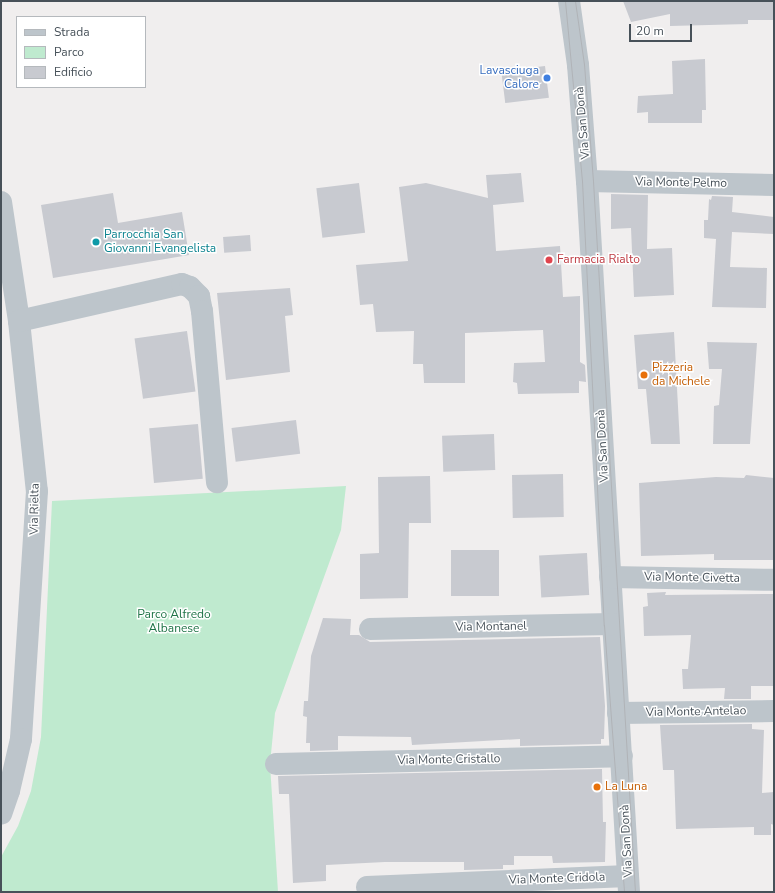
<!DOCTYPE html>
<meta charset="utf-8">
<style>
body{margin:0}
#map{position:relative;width:775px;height:893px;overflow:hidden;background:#f0eeee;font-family:"Nunito Sans",sans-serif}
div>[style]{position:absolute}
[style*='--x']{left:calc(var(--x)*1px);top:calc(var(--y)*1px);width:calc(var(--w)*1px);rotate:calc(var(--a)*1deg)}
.green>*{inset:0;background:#bfeacf}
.building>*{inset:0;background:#c8cad0;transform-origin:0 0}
.minor>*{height:22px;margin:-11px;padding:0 11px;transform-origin:11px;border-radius:11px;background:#bdc5cb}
.tram>*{height:1px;margin:-0.5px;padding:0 0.5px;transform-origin:0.5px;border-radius:0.5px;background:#b0b3b7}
.dots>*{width:11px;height:11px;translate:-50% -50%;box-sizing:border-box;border:2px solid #fff;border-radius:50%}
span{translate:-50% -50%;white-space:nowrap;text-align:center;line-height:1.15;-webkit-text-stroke:3px #fff;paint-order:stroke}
.shop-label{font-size:12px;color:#366cbe}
.right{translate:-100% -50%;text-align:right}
.street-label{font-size:12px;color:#475159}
.culture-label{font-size:12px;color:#0d838f}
.left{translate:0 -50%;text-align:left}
.health-label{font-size:12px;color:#be3a42}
.food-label{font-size:12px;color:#c56008}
.park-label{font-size:12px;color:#1f7447}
.frame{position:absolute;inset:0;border:2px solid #475159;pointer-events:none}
.legend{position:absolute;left:16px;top:16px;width:130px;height:72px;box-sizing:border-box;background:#fff;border:1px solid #b5b9bd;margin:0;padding:5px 7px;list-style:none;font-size:12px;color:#475159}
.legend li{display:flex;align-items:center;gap:8px;height:20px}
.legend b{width:20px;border:1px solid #b5b9bd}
.scale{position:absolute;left:629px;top:24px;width:63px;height:18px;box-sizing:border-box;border:2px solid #475159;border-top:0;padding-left:5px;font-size:12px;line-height:14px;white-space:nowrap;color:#475159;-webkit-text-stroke:3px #fff;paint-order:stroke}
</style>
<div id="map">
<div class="green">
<div style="clip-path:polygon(346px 486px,341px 530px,275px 713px,270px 764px,278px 892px,1px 892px,1px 857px,18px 826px,31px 791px,41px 737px,52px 501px)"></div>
</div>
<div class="building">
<div style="clip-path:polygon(623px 1px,774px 1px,774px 20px,748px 20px,748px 24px,670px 26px,670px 14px,631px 22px)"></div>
<div style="clip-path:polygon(705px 59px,706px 110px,702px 110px,702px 123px,648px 123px,648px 112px,637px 113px,638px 96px,673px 94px,672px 61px)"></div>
<div style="left:545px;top:66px;width:32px;height:44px;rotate:83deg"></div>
<div style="clip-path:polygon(521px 173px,524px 202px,493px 205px,496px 251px,560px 246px,563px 297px,580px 296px,580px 362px,585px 365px,586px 382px,579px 381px,579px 393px,518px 394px,517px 383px,513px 382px,514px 363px,545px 362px,543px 330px,465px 333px,465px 383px,424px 383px,423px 364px,413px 364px,414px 331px,376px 332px,373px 304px,360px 305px,356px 265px,408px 261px,399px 187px,426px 183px,488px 198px,486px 175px)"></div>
<div style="left:359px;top:183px;width:50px;height:43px;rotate:83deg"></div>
<div style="clip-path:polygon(113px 193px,118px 223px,182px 212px,189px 255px,53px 278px,41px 205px)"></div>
<div style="clip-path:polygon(611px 194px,648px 195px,647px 249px,672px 248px,674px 295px,634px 297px,631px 228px,611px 229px)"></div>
<div style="clip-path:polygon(712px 196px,733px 197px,732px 212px,774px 217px,774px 234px,732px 232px,730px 267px,767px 268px,766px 308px,712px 307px,716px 239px,704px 238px,704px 220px,708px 220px,709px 199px,711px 200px)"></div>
<div style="left:250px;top:235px;width:16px;height:27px;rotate:86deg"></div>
<div style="clip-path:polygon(290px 288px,293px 315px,285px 316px,290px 372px,226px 380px,217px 293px)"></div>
<div style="left:187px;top:331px;width:61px;height:53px;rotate:82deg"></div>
<div style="clip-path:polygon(674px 332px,680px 444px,651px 444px,646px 389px,638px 389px,634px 335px)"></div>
<div style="clip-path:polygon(707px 342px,757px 343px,750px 444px,713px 444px,714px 406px,719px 405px,722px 369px,709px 369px)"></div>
<div style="left:296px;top:420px;width:34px;height:65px;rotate:83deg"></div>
<div style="left:198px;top:424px;width:55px;height:49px;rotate:85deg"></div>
<div style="left:494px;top:434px;width:36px;height:52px;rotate:88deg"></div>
<div style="left:563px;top:474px;width:43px;height:51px;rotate:89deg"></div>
<div style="clip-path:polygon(746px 475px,774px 478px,774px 560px,714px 560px,714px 554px,641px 556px,639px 483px,716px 477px,744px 478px)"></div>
<div style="clip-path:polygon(430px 476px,431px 523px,409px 523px,408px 598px,360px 599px,360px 554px,379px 553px,378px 477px)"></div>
<div style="left:499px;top:550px;width:46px;height:48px;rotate:90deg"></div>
<div style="left:587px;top:553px;width:42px;height:48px;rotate:87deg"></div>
<div style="clip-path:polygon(666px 592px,665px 595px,774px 594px,774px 686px,751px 686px,751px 699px,724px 699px,725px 688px,683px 689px,682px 669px,688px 669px,691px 635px,644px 636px,643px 607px,648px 606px,647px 593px)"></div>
<div style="clip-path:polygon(323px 618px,351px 619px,350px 635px,359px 635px,370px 642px,600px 637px,605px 706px,604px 739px,601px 739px,601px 744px,520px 746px,520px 739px,412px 745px,411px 737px,338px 736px,338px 750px,310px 751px,310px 743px,306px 743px,307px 717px,303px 716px,304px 701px,308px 701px,311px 656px)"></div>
<div style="clip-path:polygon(752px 724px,752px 729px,764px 730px,762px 793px,774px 792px,774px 825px,771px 824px,771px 835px,754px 835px,754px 827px,676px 829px,674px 770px,663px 770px,660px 725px)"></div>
<div style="clip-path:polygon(602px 769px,603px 822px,606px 822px,605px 862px,553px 863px,552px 856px,514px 856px,514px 865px,503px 865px,503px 869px,464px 870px,464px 862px,385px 862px,326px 865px,326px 881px,293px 883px,289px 794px,279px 794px,278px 776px)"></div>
</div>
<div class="minor">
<div style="--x:569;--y:1;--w:65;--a:82"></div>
<div style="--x:578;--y:65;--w:116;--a:85.6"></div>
<div style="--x:587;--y:181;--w:712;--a:86.62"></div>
<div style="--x:587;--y:181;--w:187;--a:1.2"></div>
<div style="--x:1;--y:202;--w:120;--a:81.4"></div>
<div style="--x:19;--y:321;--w:171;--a:84"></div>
<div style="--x:37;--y:491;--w:249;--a:93.7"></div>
<div style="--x:21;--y:739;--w:53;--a:103"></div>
<div style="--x:9;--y:791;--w:24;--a:109"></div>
<div style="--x:19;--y:321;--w:167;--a:-12.8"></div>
<div style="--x:182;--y:284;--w:9;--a:21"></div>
<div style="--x:190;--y:287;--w:13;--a:45"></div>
<div style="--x:199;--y:296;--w:15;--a:79"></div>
<div style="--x:202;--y:311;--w:172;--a:85"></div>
<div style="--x:610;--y:577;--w:164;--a:1"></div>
<div style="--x:370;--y:629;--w:243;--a:-1.2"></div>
<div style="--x:618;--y:713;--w:156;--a:-0.7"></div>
<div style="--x:276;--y:764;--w:346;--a:-1.3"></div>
<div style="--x:367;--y:887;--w:261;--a:-2.4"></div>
</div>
<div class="tram">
<div style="--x:565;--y:1;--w:181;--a:84.6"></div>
<div style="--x:582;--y:181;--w:445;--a:87.2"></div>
<div style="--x:604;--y:625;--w:268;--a:85.7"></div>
<div style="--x:575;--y:1;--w:64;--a:81.9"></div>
<div style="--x:584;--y:64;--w:117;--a:85.6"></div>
<div style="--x:593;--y:181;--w:712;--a:86.62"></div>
</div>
<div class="dots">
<div style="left:547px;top:78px;background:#3f7fe0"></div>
<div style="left:96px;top:242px;background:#0f9aa8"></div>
<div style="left:549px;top:260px;background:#e0444e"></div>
<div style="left:644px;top:375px;background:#e8710a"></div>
<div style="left:597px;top:787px;background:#e8710a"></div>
</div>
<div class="shop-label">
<span class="right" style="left:539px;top:78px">Lavasciuga<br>Calore</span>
</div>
<div class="street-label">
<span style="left:583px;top:123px;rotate:-95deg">Via San Donà</span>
<span style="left:681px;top:183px;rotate:1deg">Via Monte Pelmo</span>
<span style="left:603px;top:446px;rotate:-93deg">Via San Donà</span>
<span style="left:35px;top:509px;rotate:-89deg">Via Rielta</span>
<span style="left:692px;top:578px;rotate:1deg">Via Monte Civetta</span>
<span style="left:491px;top:627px;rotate:-1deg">Via Montanel</span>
<span style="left:696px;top:712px;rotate:-1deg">Via Monte Antelao</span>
<span style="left:449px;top:760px;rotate:-1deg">Via Monte Cristallo</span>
<span style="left:627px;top:841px;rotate:-93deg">Via San Donà</span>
<span style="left:557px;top:879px;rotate:-2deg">Via Monte Cridola</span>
</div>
<div class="culture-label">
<span class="left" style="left:104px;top:242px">Parrocchia San<br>Giovanni Evangelista</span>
</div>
<div class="health-label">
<span class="left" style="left:557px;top:260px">Farmacia Rialto</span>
</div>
<div class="food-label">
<span class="left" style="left:652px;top:375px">Pizzeria<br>da Michele</span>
<span class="left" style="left:605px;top:787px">La Luna</span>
</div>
<div class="park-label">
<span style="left:174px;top:622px">Parco Alfredo<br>Albanese</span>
</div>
<div class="frame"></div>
<ul class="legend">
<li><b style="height:5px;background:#bdc5cb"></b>Strada</li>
<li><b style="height:11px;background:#bfeacf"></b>Parco</li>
<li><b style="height:11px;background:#c8cad0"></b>Edificio</li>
</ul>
<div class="scale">20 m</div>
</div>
